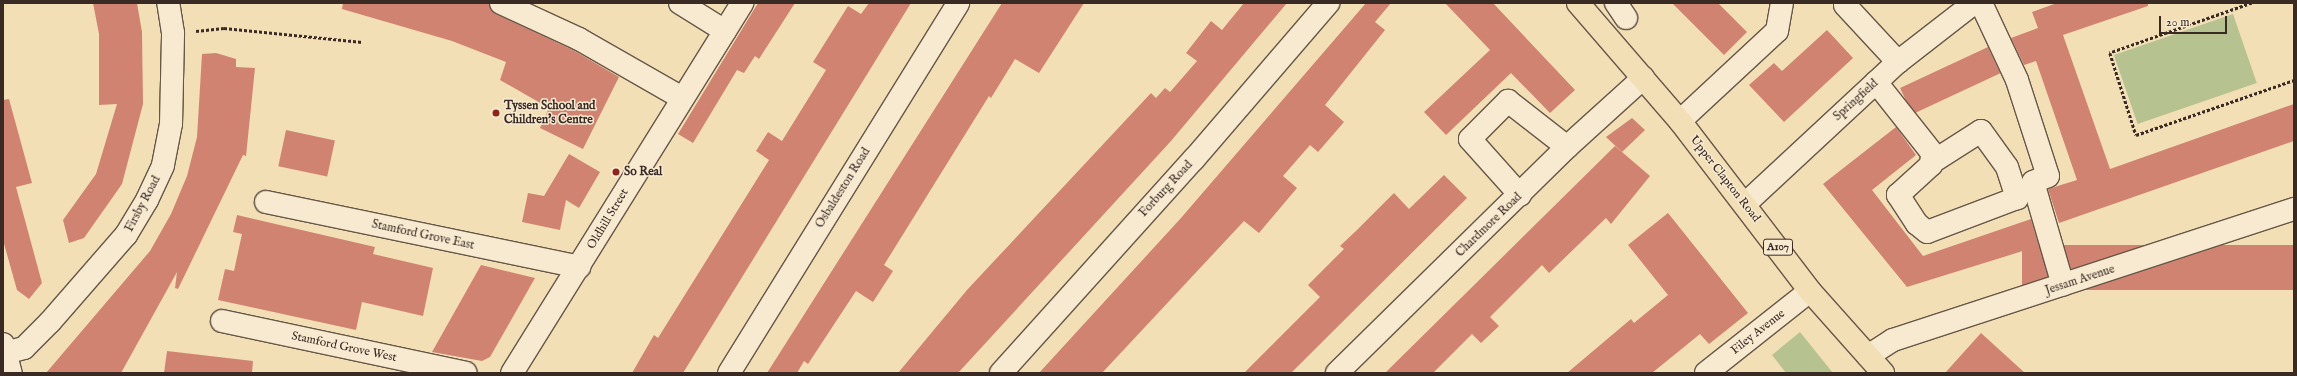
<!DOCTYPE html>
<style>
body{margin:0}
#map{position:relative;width:2297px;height:376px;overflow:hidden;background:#f3dfb6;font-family:"IM FELL English",serif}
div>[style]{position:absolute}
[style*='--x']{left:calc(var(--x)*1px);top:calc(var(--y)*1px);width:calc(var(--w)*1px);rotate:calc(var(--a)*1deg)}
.green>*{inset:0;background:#b6c391;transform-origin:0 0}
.building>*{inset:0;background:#d18372;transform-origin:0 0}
.path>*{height:2.5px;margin-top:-1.25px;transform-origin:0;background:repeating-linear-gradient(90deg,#3a2a24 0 3px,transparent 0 5px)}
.roads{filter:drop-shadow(1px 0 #685748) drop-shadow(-1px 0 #685748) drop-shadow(0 1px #685748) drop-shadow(0 -1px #685748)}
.minor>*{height:22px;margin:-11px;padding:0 11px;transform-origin:11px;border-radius:11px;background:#f7ead0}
.highway>*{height:22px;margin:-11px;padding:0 11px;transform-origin:11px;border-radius:11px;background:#f3dfb6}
.dots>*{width:11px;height:11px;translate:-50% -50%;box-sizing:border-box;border:2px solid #f7ead0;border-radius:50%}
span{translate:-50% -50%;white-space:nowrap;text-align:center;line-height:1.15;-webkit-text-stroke:3px #f7ead0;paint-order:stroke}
.shield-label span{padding:1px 3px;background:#f7ead0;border:1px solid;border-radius:3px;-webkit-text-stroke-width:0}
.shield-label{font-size:11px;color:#3a2a24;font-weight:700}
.street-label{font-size:12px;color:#3a2a24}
.poi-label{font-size:12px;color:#3a2a24;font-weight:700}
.left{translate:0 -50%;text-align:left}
.frame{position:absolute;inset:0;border:4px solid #3a2a24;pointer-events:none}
.scale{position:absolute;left:2159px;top:16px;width:68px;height:18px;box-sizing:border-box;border:2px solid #3a2a24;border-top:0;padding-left:5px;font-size:12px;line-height:14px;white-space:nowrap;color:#3a2a24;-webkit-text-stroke:3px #f7ead0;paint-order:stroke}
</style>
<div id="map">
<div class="green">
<div style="left:2233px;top:14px;width:73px;height:126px;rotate:71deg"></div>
<div style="clip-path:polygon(1800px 332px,1833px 373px,1786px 373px,1772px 355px)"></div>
</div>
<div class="building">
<div style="clip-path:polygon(93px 3px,137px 3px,142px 32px,143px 104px,122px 184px,84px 238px,69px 243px,63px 220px,96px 174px,117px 104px,99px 105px,99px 34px)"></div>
<div style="clip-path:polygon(343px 3px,489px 3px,496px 14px,573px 50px,619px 77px,583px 149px,540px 128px,549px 108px,500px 80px,506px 62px,452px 41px,342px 9px)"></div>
<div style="clip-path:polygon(758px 3px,795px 3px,759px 59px,755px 56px,744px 73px,737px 70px,693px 143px,678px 134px)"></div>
<div style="clip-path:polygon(869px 3px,911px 3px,683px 373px,632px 373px,654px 335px,658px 338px,769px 160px,756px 151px,768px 132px,782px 141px,826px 70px,813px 62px,848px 6px,861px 14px)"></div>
<div style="clip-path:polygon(1002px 3px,1084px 3px,1039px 73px,1015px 59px,991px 98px,989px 96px,884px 265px,893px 271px,873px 302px,856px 291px,808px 364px,804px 361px,797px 373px,767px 373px)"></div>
<div style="clip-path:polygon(1244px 3px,1287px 3px,1171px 141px,958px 373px,898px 373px,967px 290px,1151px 93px,1156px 98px,1165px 88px,1170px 92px,1197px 61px,1186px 53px,1211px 21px,1222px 30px)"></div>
<div style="clip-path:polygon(1366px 3px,1391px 3px,1375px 22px,1385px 30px,1325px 105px,1344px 122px,1318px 152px,1310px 145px,1283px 176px,1297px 188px,1259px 233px,1244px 221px,1102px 373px,1039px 373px,1181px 218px)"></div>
<div style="clip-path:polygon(1445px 3px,1493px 3px,1575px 90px,1550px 113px,1511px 73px,1446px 135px,1424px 112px,1490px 50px)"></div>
<div style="clip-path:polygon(1672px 3px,1718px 3px,1747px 32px,1724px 55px)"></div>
<div style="clip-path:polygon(2057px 3px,2148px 3px,2148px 6px,2063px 35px,2110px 169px,2294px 104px,2294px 141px,2059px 223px,2048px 189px,2077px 180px,2036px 61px,2024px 65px,2011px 38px,2038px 28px,2032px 12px)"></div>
<div style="clip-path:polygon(1827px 30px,1853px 58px,1784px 122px,1749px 85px,1774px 63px,1782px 71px)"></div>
<div style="left:1988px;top:47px;width:29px;height:97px;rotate:65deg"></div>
<div style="clip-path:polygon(216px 53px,236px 59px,236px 67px,255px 68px,246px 156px,243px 155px,178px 289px,175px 288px,177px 272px,121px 373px,46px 373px,150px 251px,171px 214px,187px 176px,197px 137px,202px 54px)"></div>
<div style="clip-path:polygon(9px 99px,32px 183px,16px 187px,42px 283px,29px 299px,17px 290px,3px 240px,3px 100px)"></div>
<div style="clip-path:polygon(1632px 118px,1645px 130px,1622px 152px,1606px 137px)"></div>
<div style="clip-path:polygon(1896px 127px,1916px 155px,1872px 190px,1923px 256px,2031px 219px,2039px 246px,1907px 287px,1823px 184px)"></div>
<div style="left:286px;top:130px;width:50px;height:37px;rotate:12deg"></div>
<div style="clip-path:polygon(1615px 146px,1650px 176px,1611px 224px,1606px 218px,1549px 273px,1542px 265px,1490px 317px,1499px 326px,1481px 343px,1472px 334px,1433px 373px,1385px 373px)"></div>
<div style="clip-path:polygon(569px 154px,600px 172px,579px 208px,566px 200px,560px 230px,522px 222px,528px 193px,544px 196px)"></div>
<div style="clip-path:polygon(1444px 175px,1467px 198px,1291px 373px,1244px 373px,1320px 297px,1308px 285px,1344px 249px,1340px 246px,1358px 229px,1394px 193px,1409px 209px)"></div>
<div style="clip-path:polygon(1668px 213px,1748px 313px,1709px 344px,1700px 334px,1652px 373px,1567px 373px,1631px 319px,1634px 323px,1668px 295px,1628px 245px)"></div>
<div style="clip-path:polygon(237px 215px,375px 247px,373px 254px,433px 268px,423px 316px,362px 302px,356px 330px,218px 300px,225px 269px,234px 271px,242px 234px,233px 232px)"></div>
<div style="left:2294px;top:245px;width:45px;height:272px;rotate:90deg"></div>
<div style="clip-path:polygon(481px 265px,535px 278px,490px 357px,482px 361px,432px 352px)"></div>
<div style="clip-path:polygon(1981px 333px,2025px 373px,1945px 373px)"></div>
<div style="clip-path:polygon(167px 351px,253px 361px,252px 373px,164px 373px)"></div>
</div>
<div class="path">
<div style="--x:2252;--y:3;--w:151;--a:160.6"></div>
<div style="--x:2110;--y:53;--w:86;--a:72.4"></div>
<div style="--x:2136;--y:135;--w:167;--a:-19.2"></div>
<div style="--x:196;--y:31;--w:28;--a:-6"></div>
<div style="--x:224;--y:28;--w:139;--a:5.8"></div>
</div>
<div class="roads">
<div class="minor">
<div style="--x:501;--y:3;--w:86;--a:24.8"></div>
<div style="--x:579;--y:39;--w:119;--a:29.8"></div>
<div style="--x:680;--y:3;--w:53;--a:31.9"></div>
<div style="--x:1616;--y:3;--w:18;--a:56"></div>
<div style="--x:1981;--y:3;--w:85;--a:64.9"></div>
<div style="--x:2017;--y:80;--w:101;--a:72.1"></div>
<div style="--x:2048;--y:176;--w:16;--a:158"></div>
<div style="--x:2033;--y:182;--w:107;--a:73.8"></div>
<div style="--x:1845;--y:5;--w:78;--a:47.1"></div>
<div style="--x:1876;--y:82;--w:98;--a:51.6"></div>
<div style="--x:1937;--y:159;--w:52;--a:-32.5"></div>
<div style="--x:1981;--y:131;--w:44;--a:54.2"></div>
<div style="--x:2007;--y:167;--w:33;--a:72"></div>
<div style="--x:2017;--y:198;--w:96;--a:159.3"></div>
<div style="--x:1927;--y:232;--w:13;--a:-141"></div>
<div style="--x:1917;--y:224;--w:35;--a:-123"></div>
<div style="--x:1898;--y:195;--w:45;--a:-42.3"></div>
<div style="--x:1931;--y:165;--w:9;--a:-84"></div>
<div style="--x:1680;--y:121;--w:132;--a:-42.9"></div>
<div style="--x:1777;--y:31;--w:28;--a:-80"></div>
<div style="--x:1520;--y:195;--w:75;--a:-131.8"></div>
<div style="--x:1470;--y:139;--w:54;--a:-45"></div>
<div style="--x:1508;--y:101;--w:75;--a:37.9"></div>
<div style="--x:266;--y:202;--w:320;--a:11.7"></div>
<div style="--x:1745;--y:204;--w:209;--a:-42.9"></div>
<div style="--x:1898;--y:62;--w:96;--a:-37.8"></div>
<div style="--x:222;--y:321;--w:249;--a:12"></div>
<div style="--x:3;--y:344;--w:30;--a:75"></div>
<div style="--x:5;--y:353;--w:20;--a:-15"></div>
<div style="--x:24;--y:348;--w:37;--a:-45"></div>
<div style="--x:50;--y:322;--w:116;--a:-48.9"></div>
<div style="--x:126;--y:235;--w:41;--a:-59"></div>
<div style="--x:147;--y:200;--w:38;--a:-65"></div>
<div style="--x:163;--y:165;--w:42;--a:-79"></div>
<div style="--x:171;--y:124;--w:91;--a:-88.7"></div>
<div style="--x:173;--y:33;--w:30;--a:-99"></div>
<div style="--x:1868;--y:356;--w:30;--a:-33"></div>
<div style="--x:1893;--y:340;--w:422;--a:-18.1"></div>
<div style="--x:512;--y:373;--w:436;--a:-58.1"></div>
<div style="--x:729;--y:373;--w:435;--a:-58.2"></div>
<div style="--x:1001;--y:373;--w:288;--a:-48"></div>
<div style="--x:1194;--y:159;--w:206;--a:-49.3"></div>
<div style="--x:1337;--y:373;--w:322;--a:-44.5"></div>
<div style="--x:1567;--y:147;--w:103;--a:-42.2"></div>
<div style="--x:1706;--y:373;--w:132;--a:-38.3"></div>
</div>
<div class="highway">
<div style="--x:1578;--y:3;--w:156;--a:49.2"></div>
<div style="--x:1680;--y:121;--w:214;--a:52.6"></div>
<div style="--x:1810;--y:291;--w:110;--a:48.3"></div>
</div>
</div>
<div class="dots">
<div style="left:496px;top:113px;background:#8f2418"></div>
<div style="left:616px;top:172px;background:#8f2418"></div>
</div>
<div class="shield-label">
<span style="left:1778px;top:247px">A107</span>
</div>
<div class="street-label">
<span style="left:1856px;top:100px;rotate:-42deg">Springfield</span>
<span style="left:1725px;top:179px;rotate:52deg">Upper Clapton Road</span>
<span style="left:843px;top:188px;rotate:-58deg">Osbaldeston Road</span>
<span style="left:1166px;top:189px;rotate:-47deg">Forburg Road</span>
<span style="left:143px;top:204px;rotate:-62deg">Firsby Road</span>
<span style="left:608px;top:219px;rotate:-59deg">Oldhill Street</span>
<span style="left:1489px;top:225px;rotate:-44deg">Chardmore Road</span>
<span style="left:423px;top:235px;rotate:12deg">Stamford Grove East</span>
<span style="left:2080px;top:280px;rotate:-18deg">Jessam Avenue</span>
<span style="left:1758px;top:332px;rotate:-38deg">Filey Avenue</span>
<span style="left:344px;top:347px;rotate:12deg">Stamford Grove West</span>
</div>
<div class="poi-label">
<span class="left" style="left:504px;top:113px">Tyssen School and<br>Children's Centre</span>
<span class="left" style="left:624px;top:172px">So Real</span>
</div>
<div class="frame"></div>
<div class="scale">20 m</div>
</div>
